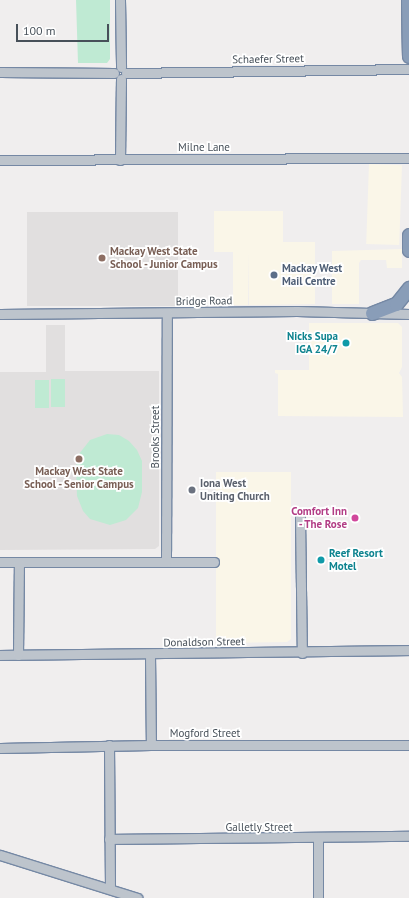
<!DOCTYPE html>
<style>
body{margin:0}
#map{position:relative;width:409px;height:898px;overflow:hidden;background:#f0eeee;font-family:"PT Sans",sans-serif}
div>[style]{position:absolute}
[style*='--x']{left:calc(var(--x)*1px);top:calc(var(--y)*1px);width:calc(var(--w)*1px);rotate:calc(var(--a)*1deg)}
.commercial>*{inset:0;background:#faf6e8;transform-origin:0 0}
.education>*{inset:0;background:#e1dfdf;transform-origin:0 0}
.green>*{inset:0;background:#bfead3;transform-origin:0 0}
.roads{filter:drop-shadow(1px 0 #7588a4) drop-shadow(-1px 0 #7588a4) drop-shadow(0 1px #7588a4) drop-shadow(0 -1px #7588a4)}
.minor>*{height:9px;margin:-4.5px;padding:0 4.5px;transform-origin:4.5px;border-radius:4.5px;background:#bdc4cc}
.highway>*{height:13px;margin:-6.5px;padding:0 6.5px;transform-origin:6.5px;border-radius:6.5px;background:#899db8}
.dots>*{width:11px;height:11px;translate:-50% -50%;box-sizing:border-box;border:2px solid #fff;border-radius:50%}
span{translate:-50% -50%;white-space:nowrap;text-align:center;line-height:1.15;-webkit-text-stroke:3.5px #fff;paint-order:stroke}
.street-label{font-size:11px;color:#475059}
.education-label{font-size:11px;color:#785e54;font-weight:700}
.left{translate:0 -50%;text-align:left}
.service-label{font-size:11px;color:#4e5e75;font-weight:700}
.culture-label{font-size:11px;color:#0d838f;font-weight:700}
.right{translate:-100% -50%;text-align:right}
.worship-label{font-size:11px;color:#5b616d;font-weight:700}
.hotel-label{font-size:11px;color:#b23c85;font-weight:700}
.scale{position:absolute;left:16px;top:24px;width:93px;height:18px;box-sizing:border-box;border:2px solid #475059;border-top:0;padding-left:5px;font-size:12px;line-height:14px;white-space:nowrap;color:#475059;-webkit-text-stroke:3px #fff;paint-order:stroke}
</style>
<div id="map">
<div class="commercial">
<div style="left:369px;top:164px;width:33px;height:80px;rotate:2deg"></div>
<div style="clip-path:polygon(214px 211px,283px 211px,283px 242px,315px 242px,315px 304px,249px 305px,249px 252px,248px 305px,233px 305px,233px 252px,214px 252px)"></div>
<div style="clip-path:polygon(402px 249px,402px 268px,387px 268px,386px 260px,361px 260px,359px 263px,359px 304px,332px 304px,332px 251px)"></div>
<div style="clip-path:polygon(309px 323px,398px 323px,402px 327px,402px 367px,399px 373px,402px 377px,403px 417px,278px 416px,278px 374px,275px 373px,275px 370px,309px 370px)"></div>
<div style="clip-path:polygon(216px 472px,291px 472px,291px 639px,287px 642px,220px 643px,216px 639px)"></div>
</div>
<div class="education">
<div style="left:27px;top:212px;width:151px;height:94px"></div>
<div style="clip-path:polygon(46px 325px,65px 325px,65px 371px,159px 371px,159px 546px,155px 549px,0 550px,0 372px,46px 372px)"></div>
</div>
<div class="green">
<div style="clip-path:polygon(76px 0,110px 0,110px 59px,107px 63px,78px 63px)"></div>
<div style="left:51px;top:379px;width:14px;height:28px"></div>
<div style="left:35px;top:380px;width:14px;height:28px"></div>
<div style="clip-path:polygon(107px 434px,119px 435px,129px 441px,137px 450px,142px 461px,142px 492px,138px 508px,126px 520px,110px 525px,90px 519px,83px 511px,77px 496px,76px 466px,79px 454px,90px 440px)"></div>
</div>
<div class="roads">
<div class="minor">
<div style="--x:120;--y:0;--w:67;--a:89.1"></div>
<div style="--x:0;--y:72;--w:114;--a:0.5"></div>
<div style="--x:126;--y:73;--w:283;--a:-0.8"></div>
<div style="--x:0;--y:160;--w:409;--a:-0.3"></div>
<div style="--x:120;--y:160;--w:81;--a:-89.3"></div>
<div style="--x:0;--y:314;--w:297;--a:-0.6"></div>
<div style="--x:297;--y:311;--w:112;--a:1.5"></div>
<div style="--x:300;--y:517;--w:136;--a:89.2"></div>
<div style="--x:0;--y:562;--w:214;--a:0"></div>
<div style="--x:166;--y:562;--w:249;--a:-89.8"></div>
<div style="--x:0;--y:655;--w:409;--a:-0.7"></div>
<div style="--x:18;--y:655;--w:93;--a:-89.4"></div>
<div style="--x:150;--y:655;--w:90;--a:89.4"></div>
<div style="--x:109;--y:745;--w:144;--a:89.6"></div>
<div style="--x:0;--y:748;--w:151;--a:-1.1"></div>
<div style="--x:151;--y:745;--w:258;--a:0"></div>
<div style="--x:109;--y:839;--w:300;--a:-0.6"></div>
<div style="--x:318;--y:839;--w:59;--a:90"></div>
<div style="--x:0;--y:855;--w:144;--a:17.4"></div>
</div>
<div class="highway">
<div style="--x:408;--y:0;--w:56;--a:89"></div>
<div style="--x:409;--y:235;--w:15;--a:90"></div>
<div style="--x:372;--y:313;--w:26;--a:-21"></div>
<div style="--x:396;--y:304;--w:21;--a:-51"></div>
</div>
</div>
<div class="dots">
<div style="left:102px;top:258px;background:#8d6e63"></div>
<div style="left:274px;top:275px;background:#5c6f8a"></div>
<div style="left:346px;top:343px;background:#0f9aa8"></div>
<div style="left:79px;top:459px;background:#8d6e63"></div>
<div style="left:192px;top:490px;background:#6b7280"></div>
<div style="left:355px;top:518px;background:#d1479c"></div>
<div style="left:321px;top:560px;background:#0f9aa8"></div>
</div>
<div class="street-label">
<span style="left:268px;top:59px;rotate:-1deg">Schaefer Street</span>
<span style="left:204px;top:147px">Milne Lane</span>
<span style="left:204px;top:301px;rotate:-1deg">Bridge Road</span>
<span style="left:155px;top:437px;rotate:-90deg">Brooks Street</span>
<span style="left:204px;top:642px;rotate:-1deg">Donaldson Street</span>
<span style="left:205px;top:733px">Mogford Street</span>
<span style="left:259px;top:827px">Galletly Street</span>
</div>
<div class="education-label">
<span class="left" style="left:110px;top:258px">Mackay West State<br>School - Junior Campus</span>
<span style="left:79px;top:478px">Mackay West State<br>School - Senior Campus</span>
</div>
<div class="service-label">
<span class="left" style="left:282px;top:275px">Mackay West<br>Mail Centre</span>
</div>
<div class="culture-label">
<span class="right" style="left:338px;top:343px">Nicks Supa<br>IGA 24/7</span>
<span class="left" style="left:329px;top:560px">Reef Resort<br>Motel</span>
</div>
<div class="worship-label">
<span class="left" style="left:200px;top:490px">Iona West<br>Uniting Church</span>
</div>
<div class="hotel-label">
<span class="right" style="left:347px;top:518px">Comfort Inn<br>- The Rose</span>
</div>
<div class="scale">100 m</div>
</div>
